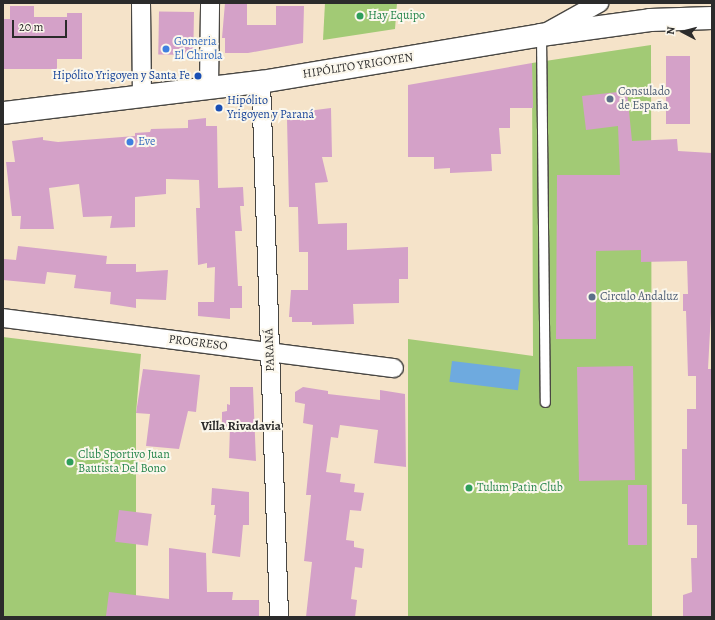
<!DOCTYPE html>
<meta charset="utf-8">
<style>
body{margin:0}
#map{position:relative;width:715px;height:620px;overflow:hidden;background:#f5e3c9;font-family:Alegreya,serif}
div>[style]{position:absolute}
[style*='--x']{left:calc(var(--x)*1px);top:calc(var(--y)*1px);width:calc(var(--w)*1px);rotate:calc(var(--a)*1deg)}
.green>*{inset:0;background:#a2ca75}
.water>*{inset:0;background:#6eaadf;transform-origin:0 0}
.building>*{inset:0;background:#d4a1c8;transform-origin:0 0}
.roads{filter:drop-shadow(1px 0 #494743) drop-shadow(-1px 0 #494743) drop-shadow(0 1px #494743) drop-shadow(0 -1px #494743)}
.service>*{height:9px;margin:-4.5px;padding:0 4.5px;transform-origin:4.5px;border-radius:4.5px;background:#fff}
.minor>*{height:18px;margin:-9px;padding:0 9px;transform-origin:9px;border-radius:9px;background:#fff}
.secondary>*{height:22px;margin:-11px;padding:0 11px;transform-origin:11px;border-radius:11px;background:#fff}
.dots>*{width:11px;height:11px;translate:-50% -50%;box-sizing:border-box;border:2px solid #fbf7ec;border-radius:50%}
span{translate:-50% -50%;white-space:nowrap;text-align:center;line-height:1.15;-webkit-text-stroke:4px #fbf7ec;paint-order:stroke}
.leisure-label{font-size:12px;color:#27864d}
.left{translate:0 -50%;text-align:left}
.shop-label{font-size:12px;color:#366cbe}
.street-label{font-size:12px;color:#2b2b2b}
.transit-label{font-size:12px;color:#164399}
.right{translate:-100% -50%;text-align:right}
.service-label{font-size:12px;color:#4e5e75}
.neighbourhood-label{font-size:13px;color:#2b2b2b;font-weight:700}
.frame{position:absolute;inset:0;border:4px solid #2b2b2b;pointer-events:none}
.north{position:absolute;left:663px;top:12px;width:40px;height:40px;-webkit-text-stroke:3px #fbf7ec;paint-order:stroke;rotate:276deg;font-size:11px;font-weight:700;line-height:16px;text-align:center;color:#2b2b2b}
.north::after{content:'';display:block;margin:auto;width:14px;height:18px;background:#2b2b2b;clip-path:polygon(50% 0,100% 100%,50% 72%,0 100%)}
.scale{position:absolute;left:12px;top:20px;width:55px;height:18px;box-sizing:border-box;border:2px solid #2b2b2b;border-top:0;padding-left:5px;font-size:12px;line-height:14px;white-space:nowrap;color:#2b2b2b;-webkit-text-stroke:3px #fbf7ec;paint-order:stroke}
</style>
<div id="map">
<div class="green">
<div style="clip-path:polygon(325px 3px,397px 3px,395px 29px,323px 40px)"></div>
<div style="clip-path:polygon(651px 45px,652px 617px,408px 617px,408px 339px,533px 356px,532px 63px)"></div>
<div style="clip-path:polygon(3px 337px,141px 354px,136px 413px,136px 617px,3px 617px)"></div>
</div>
<div class="water">
<div style="left:452px;top:361px;width:69px;height:21px;rotate:7deg"></div>
</div>
<div class="building">
<div style="clip-path:polygon(225px 3px,247px 3px,247px 25px,276px 25px,276px 6px,304px 6px,303px 43px,248px 53px,225px 53px,225px 38px,222px 38px)"></div>
<div style="clip-path:polygon(10px 6px,34px 6px,34px 17px,67px 17px,67px 13px,82px 13px,82px 59px,57px 59px,57px 69px,3px 69px,3px 19px,10px 19px)"></div>
<div style="left:194px;top:12px;width:43px;height:35px;rotate:91deg"></div>
<div style="left:666px;top:56px;width:24px;height:68px"></div>
<div style="clip-path:polygon(532px 63px,533px 108px,510px 108px,510px 128px,499px 128px,501px 154px,491px 154px,492px 171px,450px 173px,450px 168px,434px 169px,434px 157px,408px 157px,408px 85px)"></div>
<div style="clip-path:polygon(627px 91px,632px 141px,677px 139px,678px 151px,712px 153px,712px 294px,708px 369px,712px 369px,711px 617px,683px 616px,683px 595px,692px 592px,691px 558px,697px 558px,697px 525px,687px 525px,687px 504px,682px 504px,682px 449px,687px 449px,687px 409px,696px 409px,696px 376px,688px 376px,686px 311px,683px 311px,683px 294px,688px 294px,687px 261px,641px 262px,641px 250px,596px 251px,596px 339px,556px 339px,557px 175px,620px 175px,618px 126px,586px 130px,582px 96px)"></div>
<div style="clip-path:polygon(331px 108px,332px 157px,322px 157px,328px 182px,315px 183px,318px 224px,347px 223px,347px 250px,408px 247px,408px 279px,399px 279px,399px 303px,353px 304px,354px 324px,312px 325px,312px 322px,292px 322px,292px 317px,289px 317px,291px 290px,308px 290px,308px 252px,299px 252px,298px 207px,289px 207px,287px 119px,292px 113px)"></div>
<div style="clip-path:polygon(206px 118px,206px 126px,217px 126px,218px 188px,243px 187px,244px 206px,240px 206px,242px 231px,235px 231px,238px 286px,242px 286px,242px 308px,230px 308px,230px 319px,198px 316px,198px 302px,214px 302px,215px 267px,207px 268px,207px 263px,198px 265px,196px 208px,200px 208px,199px 180px,166px 179px,166px 194px,135px 197px,135px 227px,110px 228px,112px 216px,83px 217px,79px 184px,49px 188px,54px 229px,20px 229px,21px 216px,12px 216px,6px 162px,15px 162px,12px 141px,43px 137px,43px 140px,58px 142px,135px 136px,135px 133px,150px 132px,151px 129px,188px 128px,188px 120px)"></div>
<div style="clip-path:polygon(18px 246px,107px 256px,106px 264px,136px 264px,136px 272px,168px 270px,166px 300px,136px 299px,136px 308px,110px 304px,111px 292px,74px 288px,76px 275px,47px 272px,45px 284px,3px 280px,4px 259px,16px 260px)"></div>
<div style="left:633px;top:366px;width:114px;height:56px;rotate:89deg"></div>
<div style="clip-path:polygon(143px 369px,200px 375px,196px 412px,188px 411px,179px 449px,146px 446px,150px 414px,136px 413px)"></div>
<div style="clip-path:polygon(230px 387px,253px 387px,256px 461px,229px 458px,230px 426px,222px 427px,222px 412px,227px 411px,227px 404px,230px 405px)"></div>
<div style="clip-path:polygon(303px 387px,328px 391px,328px 394px,380px 400px,380px 390px,405px 394px,406px 467px,374px 463px,378px 430px,340px 425px,338px 438px,331px 437px,326px 472px,341px 474px,340px 482px,355px 484px,354px 492px,364px 493px,361px 511px,350px 510px,346px 540px,354px 541px,354px 547px,364px 549px,362px 568px,355px 567px,351px 599px,357px 600px,355px 617px,306px 617px,312px 562px,304px 561px,311px 495px,306px 495px,313px 425px,303px 423px,305px 404px,295px 402px,295px 392px)"></div>
<div style="left:628px;top:485px;width:19px;height:60px"></div>
<div style="clip-path:polygon(212px 488px,249px 492px,249px 525px,243px 525px,240px 557px,212px 553px,216px 515px,214px 515px,215px 505px,211px 505px)"></div>
<div style="left:119px;top:510px;width:33px;height:32px;rotate:7deg"></div>
<div style="clip-path:polygon(169px 548px,206px 553px,207px 592px,233px 592px,232px 600px,259px 600px,259px 617px,106px 616px,109px 592px,169px 599px)"></div>
</div>
<div class="roads">
<div class="service">
<div style="--x:541;--y:35;--w:367;--a:89.4"></div>
</div>
<div class="minor">
<div style="--x:141;--y:3;--w:93;--a:89.4"></div>
<div style="--x:547;--y:32;--w:60;--a:-29.1"></div>
<div style="--x:261;--y:82;--w:535;--a:88.07"></div>
<div style="--x:209;--y:89;--w:86;--a:-89.3"></div>
<div style="--x:3;--y:318;--w:394;--a:7.3"></div>
</div>
<div class="secondary">
<div style="--x:3;--y:113;--w:260;--a:-6.9"></div>
<div style="--x:261;--y:82;--w:284;--a:-9.5"></div>
<div style="--x:541;--y:35;--w:110;--a:-7.8"></div>
<div style="--x:650;--y:20;--w:62;--a:-1.8"></div>
</div>
</div>
<div class="dots">
<div style="left:360px;top:16px;background:#2e9e5b"></div>
<div style="left:166px;top:49px;background:#3f7fe0"></div>
<div style="left:198px;top:76px;background:#1a4fb4"></div>
<div style="left:610px;top:99px;background:#5c6f8a"></div>
<div style="left:219px;top:108px;background:#1a4fb4"></div>
<div style="left:130px;top:142px;background:#3f7fe0"></div>
<div style="left:592px;top:297px;background:#5c6f8a"></div>
<div style="left:70px;top:462px;background:#2e9e5b"></div>
<div style="left:469px;top:488px;background:#2e9e5b"></div>
</div>
<div class="leisure-label">
<span class="left" style="left:368px;top:16px">Hay Equipo</span>
<span class="left" style="left:78px;top:462px">Club Sportivo Juan<br>Bautista Del Bono</span>
<span class="left" style="left:477px;top:488px">Tulum Patìn Club</span>
</div>
<div class="shop-label">
<span class="left" style="left:174px;top:49px">Gomeria<br>El Chirola</span>
<span class="left" style="left:138px;top:142px">Eve</span>
</div>
<div class="street-label">
<span style="left:358px;top:66px;rotate:-9deg">HIPÓLITO YRIGOYEN</span>
<span style="left:198px;top:343px;rotate:7deg">PROGRESO</span>
<span style="left:270px;top:350px;rotate:-92deg">PARANÁ</span>
</div>
<div class="transit-label">
<span class="right" style="left:190px;top:76px">Hipólito Yrigoyen y Santa Fe</span>
<span class="left" style="left:227px;top:108px">Hipólito<br>Yrigoyen y Paraná</span>
</div>
<div class="service-label">
<span class="left" style="left:618px;top:99px">Consulado<br>de España</span>
<span class="left" style="left:600px;top:297px">Circulo Andaluz</span>
</div>
<div class="neighbourhood-label">
<span style="left:241px;top:426px">Villa Rivadavia</span>
</div>
<div class="frame"></div>
<div class="north">N</div>
<div class="scale">20 m</div>
</div>
